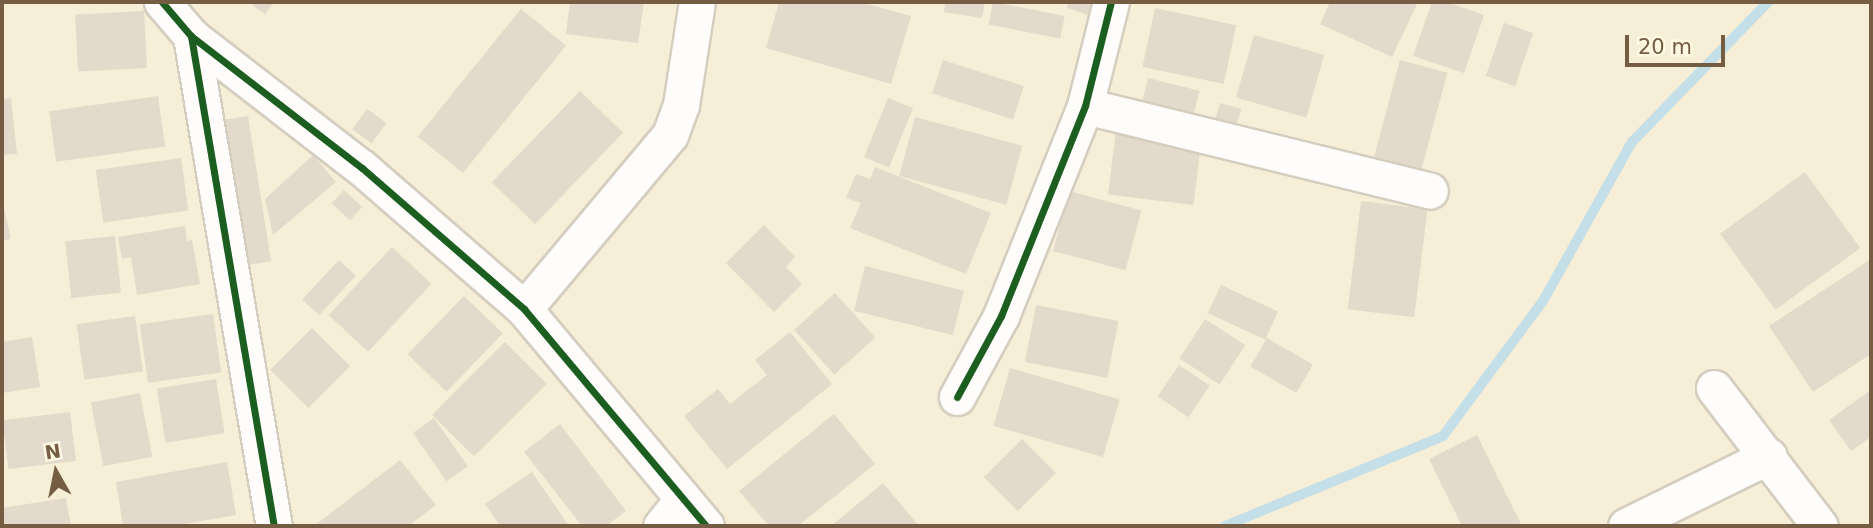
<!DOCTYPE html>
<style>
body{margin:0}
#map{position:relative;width:1873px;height:528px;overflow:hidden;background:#f6f2e4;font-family:"DejaVu Sans",sans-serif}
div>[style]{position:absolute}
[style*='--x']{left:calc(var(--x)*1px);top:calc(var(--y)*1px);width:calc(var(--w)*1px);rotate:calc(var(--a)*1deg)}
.residential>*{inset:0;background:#f6eed6;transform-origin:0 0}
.stream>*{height:10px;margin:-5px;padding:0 5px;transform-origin:5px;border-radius:5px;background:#c5dfe8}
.building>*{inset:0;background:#e3dacb;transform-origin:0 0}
.roads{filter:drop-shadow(2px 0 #d5cdbf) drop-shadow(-2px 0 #d5cdbf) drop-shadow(0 2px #d5cdbf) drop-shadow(0 -2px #d5cdbf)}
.minor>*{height:35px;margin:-17.5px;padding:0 17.5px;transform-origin:17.5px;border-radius:17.5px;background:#fefdfb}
.cycleway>*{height:7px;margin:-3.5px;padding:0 3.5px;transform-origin:3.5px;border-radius:3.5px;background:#1b5e20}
span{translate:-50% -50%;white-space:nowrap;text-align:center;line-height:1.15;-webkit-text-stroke:7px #fff9e4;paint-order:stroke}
.frame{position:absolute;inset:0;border:4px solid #755d43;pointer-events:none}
.north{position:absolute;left:21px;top:437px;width:70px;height:70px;-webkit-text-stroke:5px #fff9e4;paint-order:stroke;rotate:351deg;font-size:19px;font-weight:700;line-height:28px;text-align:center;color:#755d43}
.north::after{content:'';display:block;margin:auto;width:24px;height:32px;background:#755d43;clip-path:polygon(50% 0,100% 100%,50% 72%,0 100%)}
.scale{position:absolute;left:1625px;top:35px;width:100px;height:32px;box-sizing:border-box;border:4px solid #755d43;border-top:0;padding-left:9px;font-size:21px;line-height:24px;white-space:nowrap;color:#755d43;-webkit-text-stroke:5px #fff9e4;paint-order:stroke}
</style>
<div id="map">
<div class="residential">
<div style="left:2px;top:2px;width:1869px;height:524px"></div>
</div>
<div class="stream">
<div style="--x:1225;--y:526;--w:236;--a:-22.4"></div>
<div style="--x:1443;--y:436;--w:168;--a:-53.5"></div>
<div style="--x:1543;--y:301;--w:182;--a:-60.8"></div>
<div style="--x:1632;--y:142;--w:195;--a:-45.8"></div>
</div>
<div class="building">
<div style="clip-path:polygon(248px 2px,274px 2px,265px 14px)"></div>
<div style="clip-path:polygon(570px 2px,644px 2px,638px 43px,566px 34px)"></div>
<div style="clip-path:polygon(779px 2px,860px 2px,911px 16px,891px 84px,766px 48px)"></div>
<div style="clip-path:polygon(945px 2px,985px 2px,982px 18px,944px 12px)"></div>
<div style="left:993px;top:2px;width:73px;height:23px;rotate:11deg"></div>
<div style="clip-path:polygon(1069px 2px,1095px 2px,1091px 16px,1067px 8px)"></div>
<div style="clip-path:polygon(1330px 2px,1418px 2px,1392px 57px,1320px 24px)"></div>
<div style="clip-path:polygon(1432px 2px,1447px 2px,1484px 15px,1464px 73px,1413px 56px)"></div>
<div style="left:1155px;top:8px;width:83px;height:60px;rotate:12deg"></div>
<div style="left:521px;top:9px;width:58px;height:164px;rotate:39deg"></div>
<div style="left:144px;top:11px;width:57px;height:69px;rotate:87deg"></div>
<div style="left:1504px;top:23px;width:31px;height:56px;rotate:19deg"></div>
<div style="left:1254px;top:35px;width:73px;height:65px;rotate:16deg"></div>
<div style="left:943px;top:60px;width:85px;height:35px;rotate:18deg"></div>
<div style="left:1400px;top:60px;width:49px;height:101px;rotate:15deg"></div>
<div style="left:1148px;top:78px;width:53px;height:24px;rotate:14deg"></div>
<div style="left:580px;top:91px;width:60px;height:127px;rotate:44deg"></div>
<div style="left:158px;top:96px;width:51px;height:110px;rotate:82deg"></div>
<div style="clip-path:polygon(11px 98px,17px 154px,2px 155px,2px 99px)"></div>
<div style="left:888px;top:98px;width:27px;height:64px;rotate:22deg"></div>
<div style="left:1220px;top:103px;width:22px;height:19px;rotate:16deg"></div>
<div style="left:367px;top:109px;width:24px;height:25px;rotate:36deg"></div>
<div style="left:248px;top:116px;width:147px;height:26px;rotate:81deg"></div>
<div style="left:915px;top:117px;width:111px;height:61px;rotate:15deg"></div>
<div style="left:1116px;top:130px;width:86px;height:65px;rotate:7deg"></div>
<div style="clip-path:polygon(313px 155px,336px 182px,273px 235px,265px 199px)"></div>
<div style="left:181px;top:158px;width:53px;height:86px;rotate:82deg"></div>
<div style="clip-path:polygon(875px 167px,991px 213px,966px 274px,850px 228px,861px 203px,846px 198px,856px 174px,870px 179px)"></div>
<div style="left:1805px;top:172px;width:94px;height:105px;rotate:54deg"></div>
<div style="left:344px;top:190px;width:25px;height:18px;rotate:43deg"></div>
<div style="left:1069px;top:191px;width:75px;height:62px;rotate:15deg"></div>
<div style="clip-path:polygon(2px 199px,11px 239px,2px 241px)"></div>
<div style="left:1361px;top:201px;width:67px;height:109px;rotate:7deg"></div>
<div style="clip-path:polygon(764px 225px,795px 257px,786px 267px,802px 284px,774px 312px,726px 263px)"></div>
<div style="clip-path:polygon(185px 226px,187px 241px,192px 240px,200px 284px,137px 295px,131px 257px,122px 259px,118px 237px)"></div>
<div style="left:115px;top:236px;width:57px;height:50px;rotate:84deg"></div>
<div style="left:392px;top:247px;width:54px;height:93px;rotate:43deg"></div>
<div style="clip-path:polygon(1871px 259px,1871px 354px,1813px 392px,1769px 326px)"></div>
<div style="left:339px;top:260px;width:23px;height:54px;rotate:43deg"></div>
<div style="left:865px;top:266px;width:102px;height:46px;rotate:14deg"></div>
<div style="left:1221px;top:285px;width:63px;height:31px;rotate:25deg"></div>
<div style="left:835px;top:293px;width:60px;height:55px;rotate:48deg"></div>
<div style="left:464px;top:296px;width:54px;height:81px;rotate:44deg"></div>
<div style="left:1036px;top:305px;width:84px;height:58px;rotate:11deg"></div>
<div style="left:213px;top:314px;width:59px;height:74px;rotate:82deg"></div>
<div style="left:135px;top:316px;width:56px;height:59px;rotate:82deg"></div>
<div style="left:1205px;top:319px;width:48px;height:47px;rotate:33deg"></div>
<div style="left:312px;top:328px;width:54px;height:59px;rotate:45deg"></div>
<div style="clip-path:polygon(790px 332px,832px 384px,727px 469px,684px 416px,718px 389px,730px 404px,767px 375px,755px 360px)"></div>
<div style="clip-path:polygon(32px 337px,40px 387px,2px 393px,2px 342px)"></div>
<div style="left:1267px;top:338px;width:53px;height:33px;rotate:30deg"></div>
<div style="left:505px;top:342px;width:59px;height:103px;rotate:45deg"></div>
<div style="left:1179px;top:365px;width:37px;height:38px;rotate:34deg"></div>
<div style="left:1010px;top:368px;width:114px;height:60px;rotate:16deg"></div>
<div style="left:216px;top:379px;width:55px;height:60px;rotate:81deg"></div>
<div style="clip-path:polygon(1871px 390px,1871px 437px,1851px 451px,1829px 420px)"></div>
<div style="left:140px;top:393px;width:65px;height:50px;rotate:79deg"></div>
<div style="left:70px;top:412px;width:49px;height:68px;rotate:83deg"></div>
<div style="clip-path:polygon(834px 414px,875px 464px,798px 526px,769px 526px,739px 491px)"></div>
<div style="left:434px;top:418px;width:59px;height:26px;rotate:55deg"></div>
<div style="clip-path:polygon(560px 424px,626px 511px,606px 526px,582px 526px,524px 452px)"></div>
<div style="clip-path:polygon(1477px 435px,1522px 526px,1462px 526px,1429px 459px)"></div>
<div style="left:1022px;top:439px;width:48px;height:54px;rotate:45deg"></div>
<div style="clip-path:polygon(400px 460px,436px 505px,408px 526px,314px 526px)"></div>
<div style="clip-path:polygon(227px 462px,236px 515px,173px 526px,123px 526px,116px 482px)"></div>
<div style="clip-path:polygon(532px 472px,569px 526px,500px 526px,485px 504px)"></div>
<div style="clip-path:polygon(883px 483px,919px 526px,831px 526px)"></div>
<div style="clip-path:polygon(66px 498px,71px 526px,2px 526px,2px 508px)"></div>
</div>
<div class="roads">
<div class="minor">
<div style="--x:162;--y:2;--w:45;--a:49.5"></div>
<div style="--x:191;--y:36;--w:216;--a:37.7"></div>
<div style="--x:362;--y:168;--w:215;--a:41"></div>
<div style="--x:524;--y:309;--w:283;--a:50"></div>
<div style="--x:191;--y:36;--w:497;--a:80.4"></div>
<div style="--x:1085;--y:106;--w:355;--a:13.8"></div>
<div style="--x:524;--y:309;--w:227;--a:-50"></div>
<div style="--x:670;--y:135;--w:32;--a:-70"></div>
<div style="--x:681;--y:105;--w:104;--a:-81.2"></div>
<div style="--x:1714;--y:388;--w:174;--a:52.5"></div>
<div style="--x:957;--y:397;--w:92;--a:-61.5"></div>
<div style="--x:1001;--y:316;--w:226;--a:-68.2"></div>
<div style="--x:1085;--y:106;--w:107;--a:-76"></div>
<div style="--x:661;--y:526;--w:35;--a:-51"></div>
<div style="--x:1626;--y:526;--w:159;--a:-26.1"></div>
</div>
</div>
<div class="cycleway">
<div style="--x:162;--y:2;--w:45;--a:49.5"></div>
<div style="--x:191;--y:36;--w:216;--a:37.7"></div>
<div style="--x:362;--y:168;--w:215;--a:41"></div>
<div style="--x:524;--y:309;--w:283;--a:50"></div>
<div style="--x:191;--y:36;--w:497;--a:80.4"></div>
<div style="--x:957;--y:397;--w:92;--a:-61.5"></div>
<div style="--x:1001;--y:316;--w:226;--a:-68.2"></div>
<div style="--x:1085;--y:106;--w:107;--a:-76"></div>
</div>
<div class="frame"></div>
<div class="north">N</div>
<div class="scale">20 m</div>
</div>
